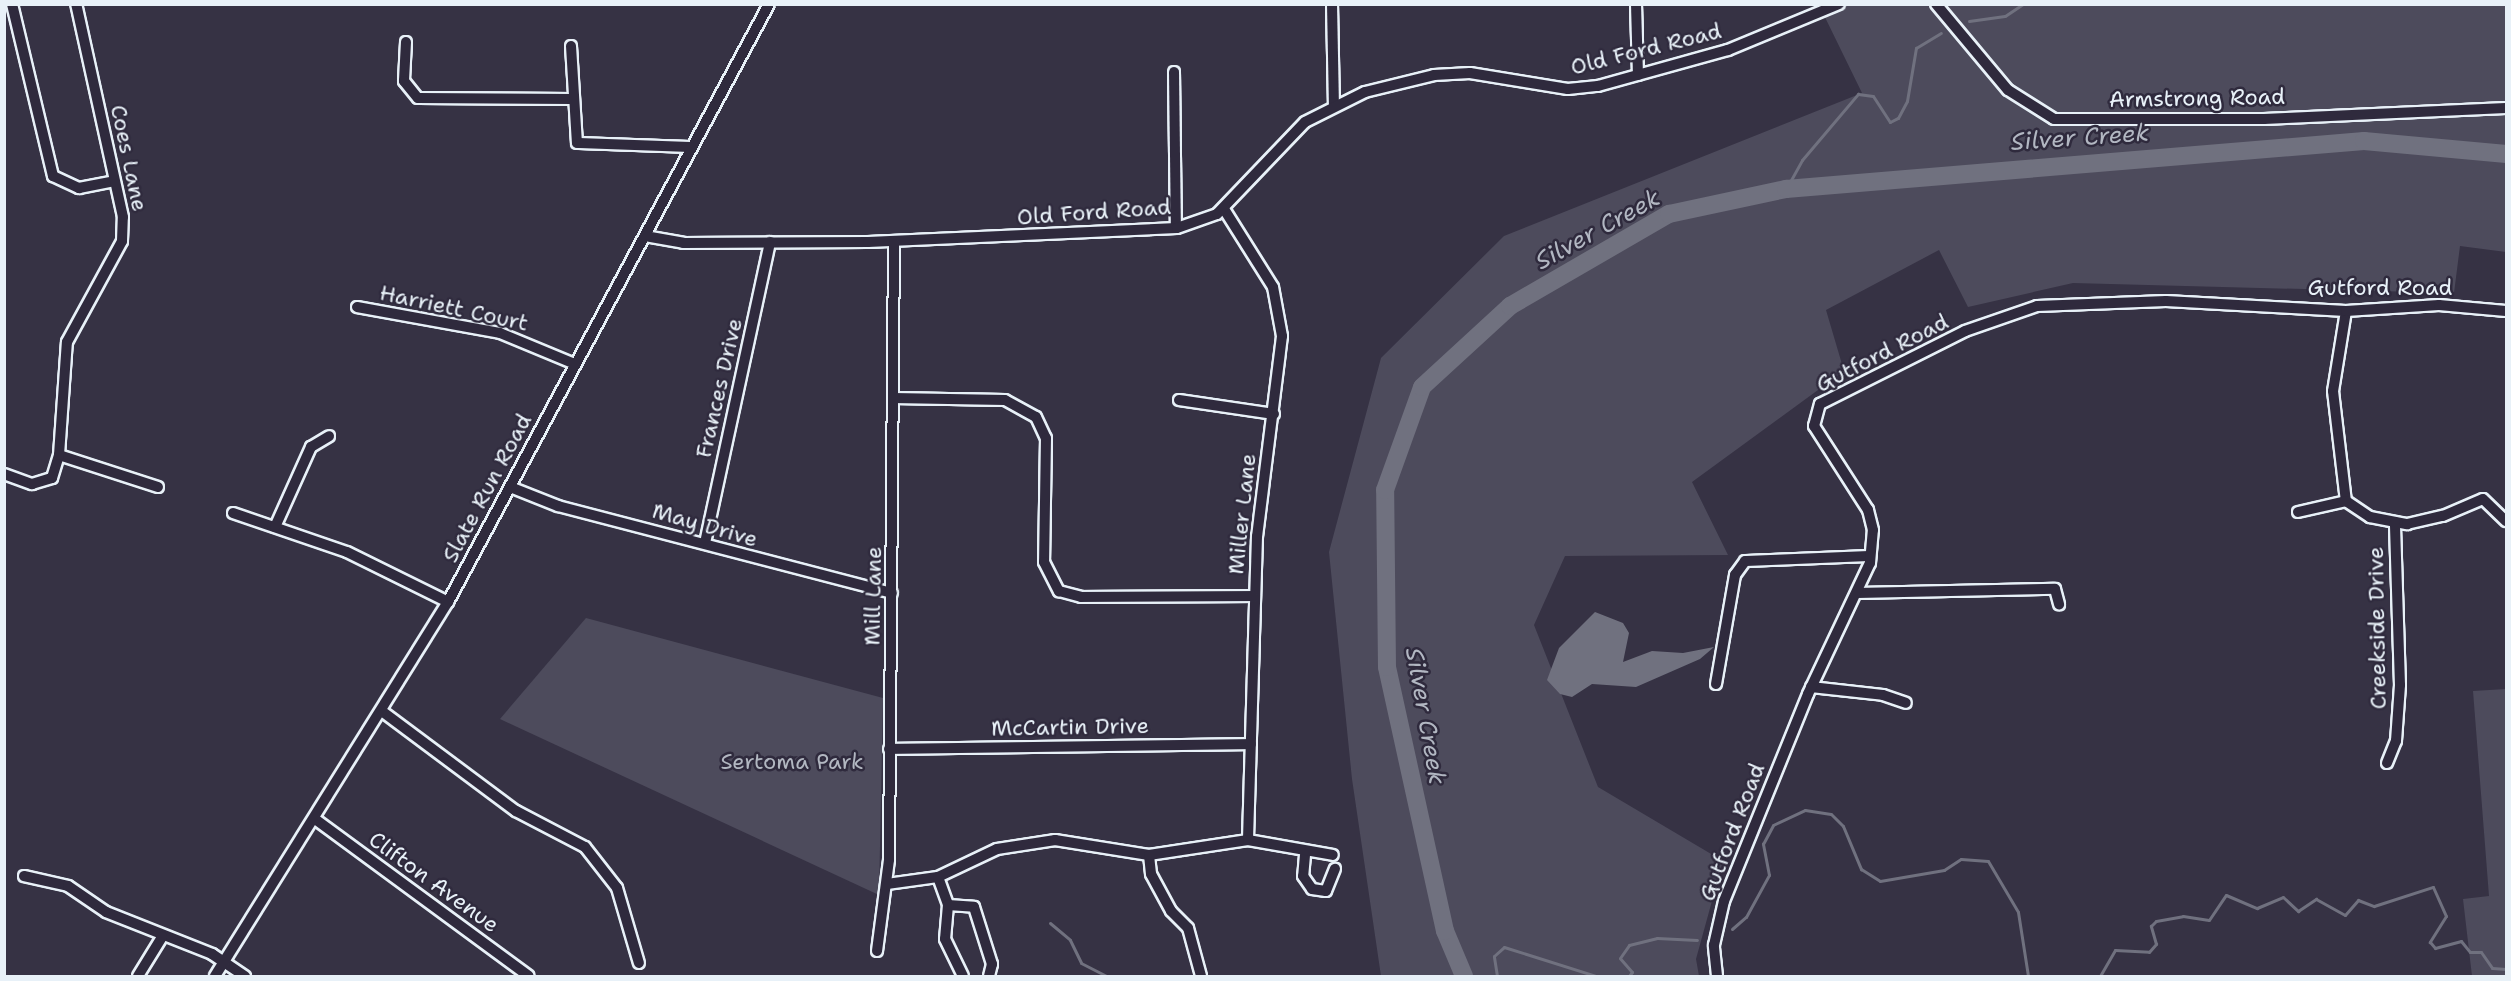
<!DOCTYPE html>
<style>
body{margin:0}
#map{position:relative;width:2511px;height:981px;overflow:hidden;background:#363244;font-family:"Shantell Sans",sans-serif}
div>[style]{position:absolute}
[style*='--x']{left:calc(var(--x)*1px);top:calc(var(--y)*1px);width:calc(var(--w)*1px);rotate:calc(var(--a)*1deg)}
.green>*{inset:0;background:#4d4b5c}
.water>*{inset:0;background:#70717f}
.stream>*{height:3px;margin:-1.5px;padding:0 1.5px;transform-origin:1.5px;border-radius:1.5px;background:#70717f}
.river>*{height:18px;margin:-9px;padding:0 9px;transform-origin:9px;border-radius:9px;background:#70717f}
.roads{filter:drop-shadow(2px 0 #e8f1f8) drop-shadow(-2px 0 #e8f1f8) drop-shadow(0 2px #e8f1f8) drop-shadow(0 -2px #e8f1f8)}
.minor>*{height:10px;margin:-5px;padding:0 5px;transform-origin:5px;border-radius:5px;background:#2f2a3d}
span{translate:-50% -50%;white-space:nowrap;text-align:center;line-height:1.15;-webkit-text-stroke:5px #2f2a3d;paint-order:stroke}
.street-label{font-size:22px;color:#e8f1f8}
.park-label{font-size:22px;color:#b2b7c1}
.water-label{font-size:24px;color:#b2b7c2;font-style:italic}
.frame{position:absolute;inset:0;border:6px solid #e8f1f8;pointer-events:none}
</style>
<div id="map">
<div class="green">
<div style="clip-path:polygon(1819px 5px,2506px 5px,2506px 252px,2460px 246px,2454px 293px,2073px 283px,1968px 307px,1939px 250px,1826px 310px,1844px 371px,1692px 482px,1728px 555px,1565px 556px,1534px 625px,1598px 787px,1723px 861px,1696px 959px,1699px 976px,1381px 976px,1352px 779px,1329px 552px,1381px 358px,1504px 236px,1862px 93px)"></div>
<div style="clip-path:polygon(586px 618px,883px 698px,879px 895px,500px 719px)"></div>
<div style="clip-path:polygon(2506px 689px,2506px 976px,2472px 976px,2463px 899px,2489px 896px,2473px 691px)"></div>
</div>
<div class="water">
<div style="clip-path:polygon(1595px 612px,1623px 623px,1629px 633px,1623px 662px,1652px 651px,1683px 653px,1714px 647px,1700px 659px,1636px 687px,1592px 684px,1572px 697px,1560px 694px,1547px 680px,1559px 648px)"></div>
</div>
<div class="stream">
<div style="--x:1969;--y:21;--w:36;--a:-8"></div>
<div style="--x:2005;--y:16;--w:22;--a:-34"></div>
<div style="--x:1786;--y:189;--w:33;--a:-61"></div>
<div style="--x:1802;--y:160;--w:87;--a:-49.7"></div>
<div style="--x:1858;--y:94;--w:15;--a:8"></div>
<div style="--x:1873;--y:96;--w:31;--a:57"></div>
<div style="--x:1890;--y:122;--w:9;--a:-27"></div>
<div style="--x:1898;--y:118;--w:19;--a:-62"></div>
<div style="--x:1907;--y:101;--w:54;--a:-80.4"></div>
<div style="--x:1916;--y:48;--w:29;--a:-31"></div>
<div style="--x:1050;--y:923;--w:26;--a:40"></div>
<div style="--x:1070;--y:940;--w:25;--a:64"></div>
<div style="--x:1081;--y:963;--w:28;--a:27"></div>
<div style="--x:1732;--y:929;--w:18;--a:-41"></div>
<div style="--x:1746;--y:917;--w:48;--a:-61.3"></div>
<div style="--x:1769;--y:875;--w:32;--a:-101"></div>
<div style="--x:1763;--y:844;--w:21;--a:-62"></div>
<div style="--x:1773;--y:825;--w:35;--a:-25"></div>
<div style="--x:1805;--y:810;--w:26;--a:9"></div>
<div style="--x:1831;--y:814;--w:17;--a:45"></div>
<div style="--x:1843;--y:826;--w:47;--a:67.3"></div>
<div style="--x:1861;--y:869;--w:22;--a:32"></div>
<div style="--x:1880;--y:881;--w:65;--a:-9.8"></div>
<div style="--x:1944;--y:870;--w:20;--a:-33"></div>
<div style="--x:1961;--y:859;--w:27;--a:4"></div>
<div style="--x:1988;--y:861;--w:59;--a:59.5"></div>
<div style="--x:2018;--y:912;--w:65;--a:81.1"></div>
<div style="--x:1497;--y:976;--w:20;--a:-99"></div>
<div style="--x:1494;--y:956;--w:13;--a:-42"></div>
<div style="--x:1504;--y:947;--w:96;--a:17.5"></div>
<div style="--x:1629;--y:976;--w:5;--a:-53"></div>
<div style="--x:1632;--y:972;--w:18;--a:-131"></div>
<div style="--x:1620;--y:958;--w:16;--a:-55"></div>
<div style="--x:1629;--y:945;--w:29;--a:-14"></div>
<div style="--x:1657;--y:938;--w:40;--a:2.9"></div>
<div style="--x:2100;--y:976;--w:30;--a:-60"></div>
<div style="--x:2115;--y:950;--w:34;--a:3"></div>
<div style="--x:2149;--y:952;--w:11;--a:-49"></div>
<div style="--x:2156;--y:944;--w:19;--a:-106"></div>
<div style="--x:2151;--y:926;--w:7;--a:-45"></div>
<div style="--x:2156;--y:921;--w:27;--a:-10"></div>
<div style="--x:2183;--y:916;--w:26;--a:9"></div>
<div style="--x:2209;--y:920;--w:30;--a:-56"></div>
<div style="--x:2226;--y:895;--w:34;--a:23"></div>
<div style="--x:2257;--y:908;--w:28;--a:-23"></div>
<div style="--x:2283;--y:897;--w:21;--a:43"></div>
<div style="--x:2298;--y:911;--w:22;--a:-34"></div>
<div style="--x:2316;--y:899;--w:33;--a:29"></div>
<div style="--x:2345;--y:915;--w:20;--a:-49"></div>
<div style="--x:2358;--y:900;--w:17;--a:21"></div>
<div style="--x:2374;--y:906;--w:62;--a:-17.9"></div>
<div style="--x:2433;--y:887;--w:32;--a:66"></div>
<div style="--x:2446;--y:916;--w:31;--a:122"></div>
<div style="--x:2430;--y:942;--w:8;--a:50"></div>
<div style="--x:2435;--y:948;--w:27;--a:-15"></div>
<div style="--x:2461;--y:941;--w:14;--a:51"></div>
<div style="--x:2470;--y:952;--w:11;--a:0"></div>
<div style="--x:2481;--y:952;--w:19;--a:55"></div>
<div style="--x:2492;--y:968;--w:14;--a:4"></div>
</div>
<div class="river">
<div style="--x:1464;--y:976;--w:49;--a:-112.9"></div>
<div style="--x:1445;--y:931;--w:270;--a:-102.4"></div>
<div style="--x:1387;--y:667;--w:177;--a:-90.6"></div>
<div style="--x:1385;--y:490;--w:109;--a:-70.2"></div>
<div style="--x:1422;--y:387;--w:120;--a:-42.6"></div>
<div style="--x:1510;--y:306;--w:184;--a:-30.1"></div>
<div style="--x:1669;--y:214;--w:120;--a:-12.1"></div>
<div style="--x:1786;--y:189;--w:580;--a:-4.75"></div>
<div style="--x:2364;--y:141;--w:143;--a:5.2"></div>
</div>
<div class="roads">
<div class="minor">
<div style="--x:12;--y:4;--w:177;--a:76.6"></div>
<div style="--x:53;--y:176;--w:29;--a:25"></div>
<div style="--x:79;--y:188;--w:36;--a:-11"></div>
<div style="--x:1332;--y:4;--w:100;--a:88.9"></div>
<div style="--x:1636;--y:4;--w:71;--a:88.4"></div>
<div style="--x:1936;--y:4;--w:112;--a:50.1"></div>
<div style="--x:2008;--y:90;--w:54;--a:32.2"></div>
<div style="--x:2054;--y:119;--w:210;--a:0"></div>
<div style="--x:2264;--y:119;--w:242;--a:-2.6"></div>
<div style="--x:406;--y:42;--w:39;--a:93"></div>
<div style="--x:404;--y:81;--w:22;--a:51"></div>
<div style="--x:418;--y:98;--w:154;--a:0.4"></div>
<div style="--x:571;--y:46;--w:97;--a:86.5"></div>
<div style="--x:577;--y:143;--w:115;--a:2"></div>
<div style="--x:1174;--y:72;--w:156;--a:89.3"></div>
<div style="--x:1224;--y:209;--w:92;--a:57.9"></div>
<div style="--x:1273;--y:287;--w:50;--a:79.6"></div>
<div style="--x:1282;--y:336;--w:202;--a:97.1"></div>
<div style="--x:1257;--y:536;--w:304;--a:91.7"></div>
<div style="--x:645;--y:236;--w:39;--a:10"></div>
<div style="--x:683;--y:243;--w:185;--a:-0.3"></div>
<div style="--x:868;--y:242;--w:309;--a:-2.6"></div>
<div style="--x:1177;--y:228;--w:42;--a:-19.3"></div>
<div style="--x:1217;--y:214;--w:127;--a:-46.3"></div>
<div style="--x:1305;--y:122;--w:67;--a:-26.6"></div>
<div style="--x:1365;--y:92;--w:71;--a:-13.8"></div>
<div style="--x:1434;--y:75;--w:36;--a:-3"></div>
<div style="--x:1470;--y:73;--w:99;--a:9.3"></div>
<div style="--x:1568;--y:89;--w:30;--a:-6"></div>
<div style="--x:1598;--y:86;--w:135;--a:-15.5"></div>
<div style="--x:1728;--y:50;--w:120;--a:-22.5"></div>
<div style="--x:357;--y:307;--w:145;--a:10.3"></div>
<div style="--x:500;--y:333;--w:81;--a:22.5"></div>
<div style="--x:2346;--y:311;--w:81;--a:99.2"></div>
<div style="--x:2333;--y:391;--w:111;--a:83.3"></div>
<div style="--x:2346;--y:501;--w:29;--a:34"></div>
<div style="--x:2370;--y:517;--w:38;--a:11"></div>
<div style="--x:2407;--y:524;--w:37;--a:-13"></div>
<div style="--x:2443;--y:516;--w:43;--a:-23"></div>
<div style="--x:2483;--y:499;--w:32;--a:44"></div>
<div style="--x:893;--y:398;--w:112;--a:1"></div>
<div style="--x:1005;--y:400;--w:35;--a:29"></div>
<div style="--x:1036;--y:417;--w:23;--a:65"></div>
<div style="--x:1046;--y:438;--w:124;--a:90.9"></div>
<div style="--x:1044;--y:562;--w:33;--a:63"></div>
<div style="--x:1059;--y:591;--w:23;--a:15"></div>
<div style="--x:1081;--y:597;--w:172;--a:-0.3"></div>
<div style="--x:1179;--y:400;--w:96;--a:8.4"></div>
<div style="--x:59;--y:455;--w:104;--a:17.9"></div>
<div style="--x:4;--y:474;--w:30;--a:20"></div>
<div style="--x:32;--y:484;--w:21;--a:-17"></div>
<div style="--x:52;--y:478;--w:24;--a:-73"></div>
<div style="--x:59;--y:455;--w:113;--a:-86"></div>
<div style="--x:67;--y:342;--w:115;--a:-61.4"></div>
<div style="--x:122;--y:241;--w:24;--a:-88"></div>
<div style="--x:123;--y:217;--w:218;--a:-102.4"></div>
<div style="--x:510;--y:487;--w:52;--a:21.6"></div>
<div style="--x:558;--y:506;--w:345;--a:14.6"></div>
<div style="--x:2298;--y:512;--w:49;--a:-12.9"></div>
<div style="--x:233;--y:513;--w:120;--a:18.9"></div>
<div style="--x:347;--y:552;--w:113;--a:26.3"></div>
<div style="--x:275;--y:527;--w:88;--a:-65.8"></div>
<div style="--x:311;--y:447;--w:21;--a:-31"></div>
<div style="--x:705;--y:543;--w:308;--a:-77.8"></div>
<div style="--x:1857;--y:593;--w:198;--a:-1.2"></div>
<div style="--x:2055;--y:589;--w:16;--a:75"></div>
<div style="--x:1716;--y:684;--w:111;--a:-80.1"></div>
<div style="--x:1735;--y:575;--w:17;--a:-54"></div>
<div style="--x:1745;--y:561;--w:125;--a:-2.3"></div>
<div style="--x:1811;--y:687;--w:72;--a:6.3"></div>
<div style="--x:1883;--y:695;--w:24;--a:19"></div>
<div style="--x:383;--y:712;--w:166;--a:36.7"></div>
<div style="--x:516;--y:811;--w:78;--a:27.6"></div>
<div style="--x:585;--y:847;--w:52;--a:52"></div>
<div style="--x:617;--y:888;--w:78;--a:73.7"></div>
<div style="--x:889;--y:749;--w:362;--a:-0.8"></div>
<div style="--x:2387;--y:763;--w:24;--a:-68"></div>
<div style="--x:2396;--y:741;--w:56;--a:-85.9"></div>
<div style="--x:2400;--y:685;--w:163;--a:-91.8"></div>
<div style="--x:315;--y:819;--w:265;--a:36.3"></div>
<div style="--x:1149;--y:855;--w:19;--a:84"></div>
<div style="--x:1151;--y:874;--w:42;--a:61.6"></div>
<div style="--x:1171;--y:911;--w:24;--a:45"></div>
<div style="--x:1188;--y:928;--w:50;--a:74.8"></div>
<div style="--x:1305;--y:855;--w:21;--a:95"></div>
<div style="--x:1303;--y:876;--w:16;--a:55"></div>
<div style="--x:1312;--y:889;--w:14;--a:8"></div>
<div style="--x:1326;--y:891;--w:24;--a:-68"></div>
<div style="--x:24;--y:876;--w:45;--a:12.8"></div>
<div style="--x:68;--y:886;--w:46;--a:34.4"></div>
<div style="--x:106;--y:912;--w:114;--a:21.6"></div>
<div style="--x:212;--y:954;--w:40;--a:34"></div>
<div style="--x:938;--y:877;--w:30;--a:70"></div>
<div style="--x:948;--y:905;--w:34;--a:95"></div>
<div style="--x:945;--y:939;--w:41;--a:64.1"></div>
<div style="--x:887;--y:884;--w:51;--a:-7.8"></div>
<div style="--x:938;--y:877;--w:65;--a:-25.4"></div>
<div style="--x:997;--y:849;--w:59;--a:-8.8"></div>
<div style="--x:1055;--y:840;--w:95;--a:9.1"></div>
<div style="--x:1149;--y:855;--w:100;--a:-8.6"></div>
<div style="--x:1248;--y:840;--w:86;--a:10"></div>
<div style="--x:948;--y:905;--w:26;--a:4"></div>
<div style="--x:974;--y:907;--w:60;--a:72.5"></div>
<div style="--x:992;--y:964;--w:12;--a:104"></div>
<div style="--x:877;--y:951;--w:92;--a:-82.5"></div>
<div style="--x:889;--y:860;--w:619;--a:-89.54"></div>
<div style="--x:138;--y:976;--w:46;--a:-58.4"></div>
<div style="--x:215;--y:976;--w:441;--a:-58.1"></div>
<div style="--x:448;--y:602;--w:679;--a:-61.77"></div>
<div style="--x:1717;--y:976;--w:31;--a:-96"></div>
<div style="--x:1714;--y:945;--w:45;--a:-77.2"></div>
<div style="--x:1724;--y:901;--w:223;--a:-67.9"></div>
<div style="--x:1808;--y:694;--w:145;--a:-64.7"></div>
<div style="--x:1870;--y:563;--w:33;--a:-85"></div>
<div style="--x:1873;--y:530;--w:21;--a:-104"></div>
<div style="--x:1868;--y:510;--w:100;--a:-122.7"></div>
<div style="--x:1814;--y:426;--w:23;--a:-75"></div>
<div style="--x:1820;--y:404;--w:162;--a:-26.7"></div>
<div style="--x:1965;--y:331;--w:76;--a:-19.1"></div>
<div style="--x:2037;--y:306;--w:129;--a:-2.2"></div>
<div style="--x:2166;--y:301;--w:180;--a:3.2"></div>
<div style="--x:2346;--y:311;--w:93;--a:-3.7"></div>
<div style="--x:2439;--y:305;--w:67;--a:5.1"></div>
</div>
</div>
<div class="street-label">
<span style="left:1646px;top:49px;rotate:-14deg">Old Ford Road</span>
<span style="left:2197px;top:98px;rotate:-1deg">Armstrong Road</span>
<span style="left:129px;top:158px;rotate:78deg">Coes Lane</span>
<span style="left:1094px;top:212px;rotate:-4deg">Old Ford Road</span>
<span style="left:2380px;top:288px">Gutford Road</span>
<span style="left:454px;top:308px;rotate:12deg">Harriett Court</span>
<span style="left:1882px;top:353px;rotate:-27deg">Gutford Road</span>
<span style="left:719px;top:388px;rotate:-77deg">Frances Drive</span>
<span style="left:487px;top:488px;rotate:-62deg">Slate Run Road</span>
<span style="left:1242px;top:514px;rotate:-84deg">Miller Lane</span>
<span style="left:705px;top:525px;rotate:16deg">May Drive</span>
<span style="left:873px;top:596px;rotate:-89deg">Mill Lane</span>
<span style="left:2377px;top:628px;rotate:-91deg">Creekside Drive</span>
<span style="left:1070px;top:727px;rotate:-1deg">McCartin Drive</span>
<span style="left:1732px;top:832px;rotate:-69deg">Gutford Road</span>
<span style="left:434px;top:882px;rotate:36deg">Clifton Avenue</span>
</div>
<div class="park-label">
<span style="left:792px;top:762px">Sertoma Park</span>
</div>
<div class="water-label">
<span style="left:2080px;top:138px;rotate:-4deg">Silver Creek</span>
<span style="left:1598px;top:230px;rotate:-29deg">Silver Creek</span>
<span style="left:1425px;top:716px;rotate:80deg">Silver Creek</span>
</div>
<div class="frame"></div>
</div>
